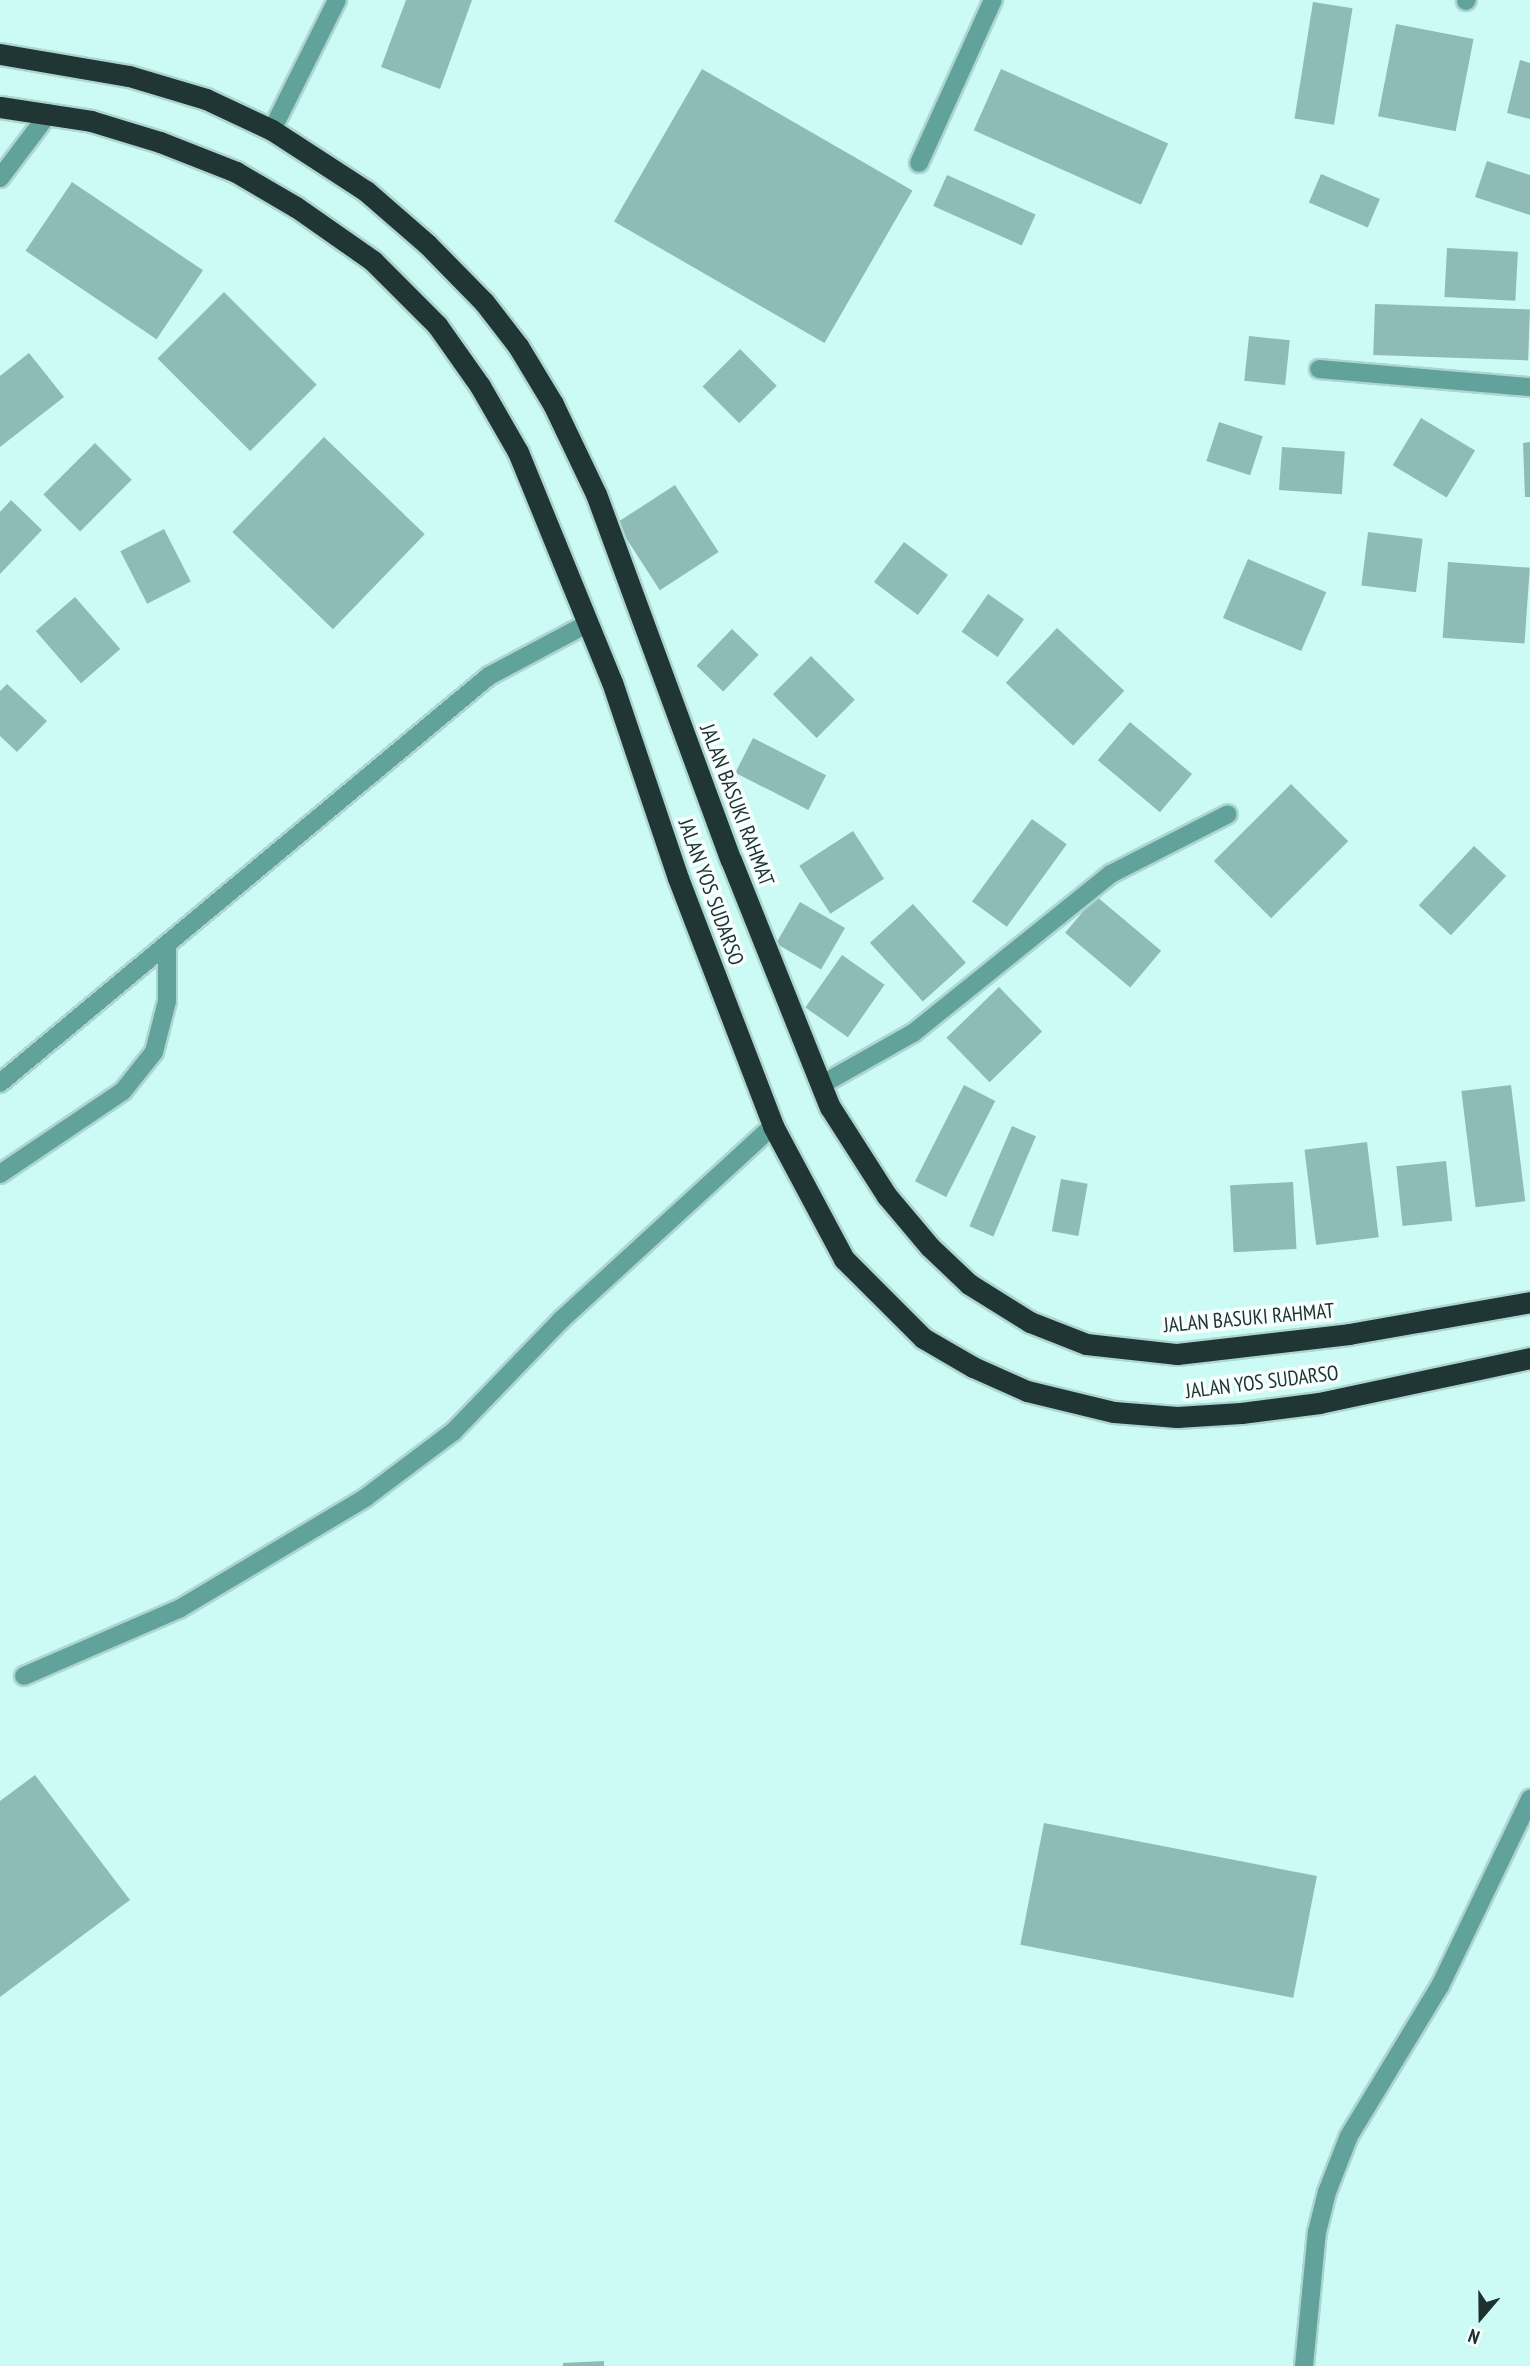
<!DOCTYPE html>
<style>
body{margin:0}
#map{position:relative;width:1530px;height:2366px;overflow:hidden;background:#ccfaf4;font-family:"PT Sans Narrow",sans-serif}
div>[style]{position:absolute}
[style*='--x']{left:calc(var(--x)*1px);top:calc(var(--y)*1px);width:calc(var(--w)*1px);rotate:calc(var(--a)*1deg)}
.building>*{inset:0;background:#8ebbb5;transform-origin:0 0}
.roads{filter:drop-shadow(2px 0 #add6d1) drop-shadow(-2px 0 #add6d1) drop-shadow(0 2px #add6d1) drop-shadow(0 -2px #add6d1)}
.lane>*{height:18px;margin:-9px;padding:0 9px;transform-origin:9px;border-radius:9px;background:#61a29a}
.street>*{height:18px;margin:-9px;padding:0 9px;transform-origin:9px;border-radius:9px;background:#61a29a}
.highway>*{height:21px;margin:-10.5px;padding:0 10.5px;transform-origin:10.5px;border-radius:10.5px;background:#1f3634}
span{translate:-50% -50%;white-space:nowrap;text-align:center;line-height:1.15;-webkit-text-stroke:7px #f6fffe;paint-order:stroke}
.street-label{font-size:21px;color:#1f312f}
.north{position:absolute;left:1446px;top:2282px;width:70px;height:70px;-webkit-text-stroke:5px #f6fffe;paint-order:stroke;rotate:200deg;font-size:19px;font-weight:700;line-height:28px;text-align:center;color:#1f312f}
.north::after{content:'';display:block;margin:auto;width:24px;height:32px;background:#1f312f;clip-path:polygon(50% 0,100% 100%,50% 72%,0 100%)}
</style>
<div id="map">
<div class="building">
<div style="clip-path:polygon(406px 0,472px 0,440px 89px,381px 67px)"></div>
<div style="left:1313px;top:2px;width:40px;height:118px;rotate:9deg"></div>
<div style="left:1396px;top:24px;width:79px;height:94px;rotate:11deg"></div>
<div style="clip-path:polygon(1520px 60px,1530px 63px,1530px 119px,1507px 113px)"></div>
<div style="left:702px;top:69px;width:243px;height:176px;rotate:30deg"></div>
<div style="left:1001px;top:69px;width:183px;height:67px;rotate:24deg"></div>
<div style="clip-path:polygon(1487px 161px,1530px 175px,1530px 215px,1475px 197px)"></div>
<div style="left:1321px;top:174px;width:64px;height:31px;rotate:23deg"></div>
<div style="left:947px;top:175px;width:97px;height:34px;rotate:24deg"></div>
<div style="left:72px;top:182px;width:158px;height:83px;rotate:34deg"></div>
<div style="left:1447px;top:248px;width:71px;height:49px;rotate:3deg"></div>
<div style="left:224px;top:292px;width:131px;height:94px;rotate:45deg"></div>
<div style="left:1375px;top:304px;width:155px;height:51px;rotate:2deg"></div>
<div style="left:1249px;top:336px;width:41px;height:45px;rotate:6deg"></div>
<div style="left:740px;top:349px;width:52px;height:53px;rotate:45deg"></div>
<div style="clip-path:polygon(29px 353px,64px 397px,0 447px,0 376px)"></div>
<div style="left:1421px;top:418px;width:63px;height:55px;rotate:31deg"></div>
<div style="left:1219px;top:422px;width:46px;height:41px;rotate:18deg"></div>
<div style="left:324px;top:437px;width:140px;height:132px;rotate:44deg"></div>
<div style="clip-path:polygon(1530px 442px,1530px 497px,1525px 497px,1523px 443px)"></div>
<div style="left:95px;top:443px;width:52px;height:73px;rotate:45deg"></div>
<div style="left:1282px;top:447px;width:63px;height:43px;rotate:4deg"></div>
<div style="left:675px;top:485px;width:80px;height:70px;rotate:57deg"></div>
<div style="clip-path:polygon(11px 500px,42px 530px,0 574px,0 512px)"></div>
<div style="left:164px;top:529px;width:59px;height:49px;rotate:63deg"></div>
<div style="left:1368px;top:532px;width:55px;height:54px;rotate:7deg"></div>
<div style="left:904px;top:542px;width:55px;height:50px;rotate:37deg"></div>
<div style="left:1248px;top:559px;width:85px;height:64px;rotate:23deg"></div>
<div style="left:1448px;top:562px;width:82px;height:76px;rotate:4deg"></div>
<div style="left:988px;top:594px;width:44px;height:46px;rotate:35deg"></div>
<div style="left:75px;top:597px;width:69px;height:52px;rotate:49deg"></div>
<div style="left:1057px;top:628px;width:92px;height:75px;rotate:43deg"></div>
<div style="left:732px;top:629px;width:37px;height:51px;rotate:44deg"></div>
<div style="left:811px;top:656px;width:62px;height:54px;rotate:45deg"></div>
<div style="clip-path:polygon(7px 684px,47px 721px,17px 752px,0 736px,0 691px)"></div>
<div style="left:1130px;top:722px;width:81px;height:50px;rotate:40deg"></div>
<div style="left:753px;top:738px;width:82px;height:39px;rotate:27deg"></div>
<div style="left:1291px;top:784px;width:81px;height:109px;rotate:45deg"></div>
<div style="left:1032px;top:819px;width:43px;height:102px;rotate:36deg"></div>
<div style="left:853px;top:831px;width:57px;height:64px;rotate:57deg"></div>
<div style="left:1474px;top:846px;width:44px;height:81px;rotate:43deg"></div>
<div style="left:1096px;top:896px;width:85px;height:48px;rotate:40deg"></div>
<div style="left:800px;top:902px;width:52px;height:48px;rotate:30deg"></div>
<div style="left:913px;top:904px;width:79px;height:58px;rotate:48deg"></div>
<div style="left:842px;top:955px;width:52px;height:64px;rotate:35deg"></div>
<div style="left:999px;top:987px;width:62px;height:73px;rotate:46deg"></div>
<div style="left:964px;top:1085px;width:35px;height:108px;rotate:27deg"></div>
<div style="left:1511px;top:1085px;width:117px;height:50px;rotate:83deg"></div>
<div style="left:1012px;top:1126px;width:26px;height:109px;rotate:23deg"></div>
<div style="left:1367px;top:1142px;width:96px;height:63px;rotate:83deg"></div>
<div style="left:1446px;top:1161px;width:60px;height:50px;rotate:84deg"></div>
<div style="left:1061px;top:1179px;width:27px;height:53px;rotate:10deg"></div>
<div style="left:1293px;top:1182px;width:67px;height:63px;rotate:87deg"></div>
<div style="clip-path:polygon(35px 1775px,130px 1900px,0 1997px,0 1801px)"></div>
<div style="left:1044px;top:1823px;width:278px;height:124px;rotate:11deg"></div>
<div style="clip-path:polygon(604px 2361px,604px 2366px,563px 2366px,563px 2363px)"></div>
</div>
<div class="roads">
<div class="lane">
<div style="--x:0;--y:1083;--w:636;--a:-39.77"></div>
<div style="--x:489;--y:676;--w:111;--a:-28"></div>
<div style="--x:0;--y:1174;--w:148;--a:-34"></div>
<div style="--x:123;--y:1091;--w:50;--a:-51.5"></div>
<div style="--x:154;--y:1052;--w:53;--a:-75.7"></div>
<div style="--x:167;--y:1001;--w:57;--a:-90"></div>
<div style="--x:24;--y:1676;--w:169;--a:-23.4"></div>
<div style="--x:179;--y:1609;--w:217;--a:-30.8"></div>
<div style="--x:365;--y:1498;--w:110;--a:-36.9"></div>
<div style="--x:453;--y:1432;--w:156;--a:-46"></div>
<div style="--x:561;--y:1320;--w:287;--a:-42.5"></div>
</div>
<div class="street">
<div style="--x:1466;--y:1;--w:1;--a:-45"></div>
<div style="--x:272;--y:130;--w:145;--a:-63.4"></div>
<div style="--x:919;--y:163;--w:179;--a:-65.6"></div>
<div style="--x:0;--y:178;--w:81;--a:-53"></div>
<div style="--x:1319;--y:369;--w:212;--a:4.9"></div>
<div style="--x:821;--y:1085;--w:106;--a:-29.5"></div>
<div style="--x:913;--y:1033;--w:254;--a:-38.8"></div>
<div style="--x:1111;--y:874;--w:131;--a:-27.1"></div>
<div style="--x:1304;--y:2366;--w:135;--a:-84.5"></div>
<div style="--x:1317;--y:2232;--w:41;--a:-76"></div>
<div style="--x:1327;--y:2192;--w:60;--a:-68.6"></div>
<div style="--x:1349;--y:2136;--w:175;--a:-58.8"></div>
<div style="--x:1440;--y:1986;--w:208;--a:-64.3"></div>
</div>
<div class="highway">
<div style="--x:0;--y:54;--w:131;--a:9.7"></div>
<div style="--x:129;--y:76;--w:80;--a:16.6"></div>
<div style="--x:206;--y:99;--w:73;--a:25.2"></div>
<div style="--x:272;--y:130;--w:112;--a:33"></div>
<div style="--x:366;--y:191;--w:81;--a:41"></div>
<div style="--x:427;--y:244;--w:81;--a:45.5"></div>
<div style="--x:484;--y:302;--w:56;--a:52.3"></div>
<div style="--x:518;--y:346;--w:68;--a:58.9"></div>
<div style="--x:553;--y:404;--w:100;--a:64.5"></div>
<div style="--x:596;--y:494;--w:390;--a:69.8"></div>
<div style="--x:731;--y:860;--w:266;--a:68.2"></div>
<div style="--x:830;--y:1107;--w:106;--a:57.4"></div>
<div style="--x:887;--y:1196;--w:67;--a:49.9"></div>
<div style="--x:930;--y:1247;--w:54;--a:43.5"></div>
<div style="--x:969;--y:1284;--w:72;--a:31.9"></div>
<div style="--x:1030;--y:1322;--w:60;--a:21.4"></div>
<div style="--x:1086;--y:1344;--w:92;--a:6.3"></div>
<div style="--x:1177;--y:1354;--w:173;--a:-6.6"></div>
<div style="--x:1349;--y:1334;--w:184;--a:-10"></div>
<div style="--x:0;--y:107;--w:92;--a:8.7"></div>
<div style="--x:91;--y:121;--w:72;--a:16.9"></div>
<div style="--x:160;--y:142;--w:82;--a:21.5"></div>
<div style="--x:236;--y:172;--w:69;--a:30.3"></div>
<div style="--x:296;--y:207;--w:94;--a:35"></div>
<div style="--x:373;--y:261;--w:91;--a:45"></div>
<div style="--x:437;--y:325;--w:75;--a:54.8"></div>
<div style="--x:480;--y:386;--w:76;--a:60.1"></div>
<div style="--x:518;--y:452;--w:248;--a:67.8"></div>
<div style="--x:612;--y:682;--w:207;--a:71.4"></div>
<div style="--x:678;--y:878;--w:266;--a:69"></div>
<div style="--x:773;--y:1126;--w:151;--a:61.9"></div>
<div style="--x:844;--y:1259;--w:112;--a:45"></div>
<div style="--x:923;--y:1338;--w:58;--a:30.1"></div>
<div style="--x:973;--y:1367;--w:59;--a:24"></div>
<div style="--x:1027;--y:1391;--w:89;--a:13.6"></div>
<div style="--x:1114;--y:1412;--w:63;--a:4.5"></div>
<div style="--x:1177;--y:1417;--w:64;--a:-3.6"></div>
<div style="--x:1241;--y:1413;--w:79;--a:-7.3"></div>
<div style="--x:1319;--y:1403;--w:216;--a:-12"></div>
</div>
</div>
<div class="street-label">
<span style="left:737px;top:805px;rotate:69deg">JALAN BASUKI RAHMAT</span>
<span style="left:711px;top:892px;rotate:70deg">JALAN YOS SUDARSO</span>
<span style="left:1249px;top:1318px;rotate:-5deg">JALAN BASUKI RAHMAT</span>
<span style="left:1262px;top:1382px;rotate:-7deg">JALAN YOS SUDARSO</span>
</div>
<div class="north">N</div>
</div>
